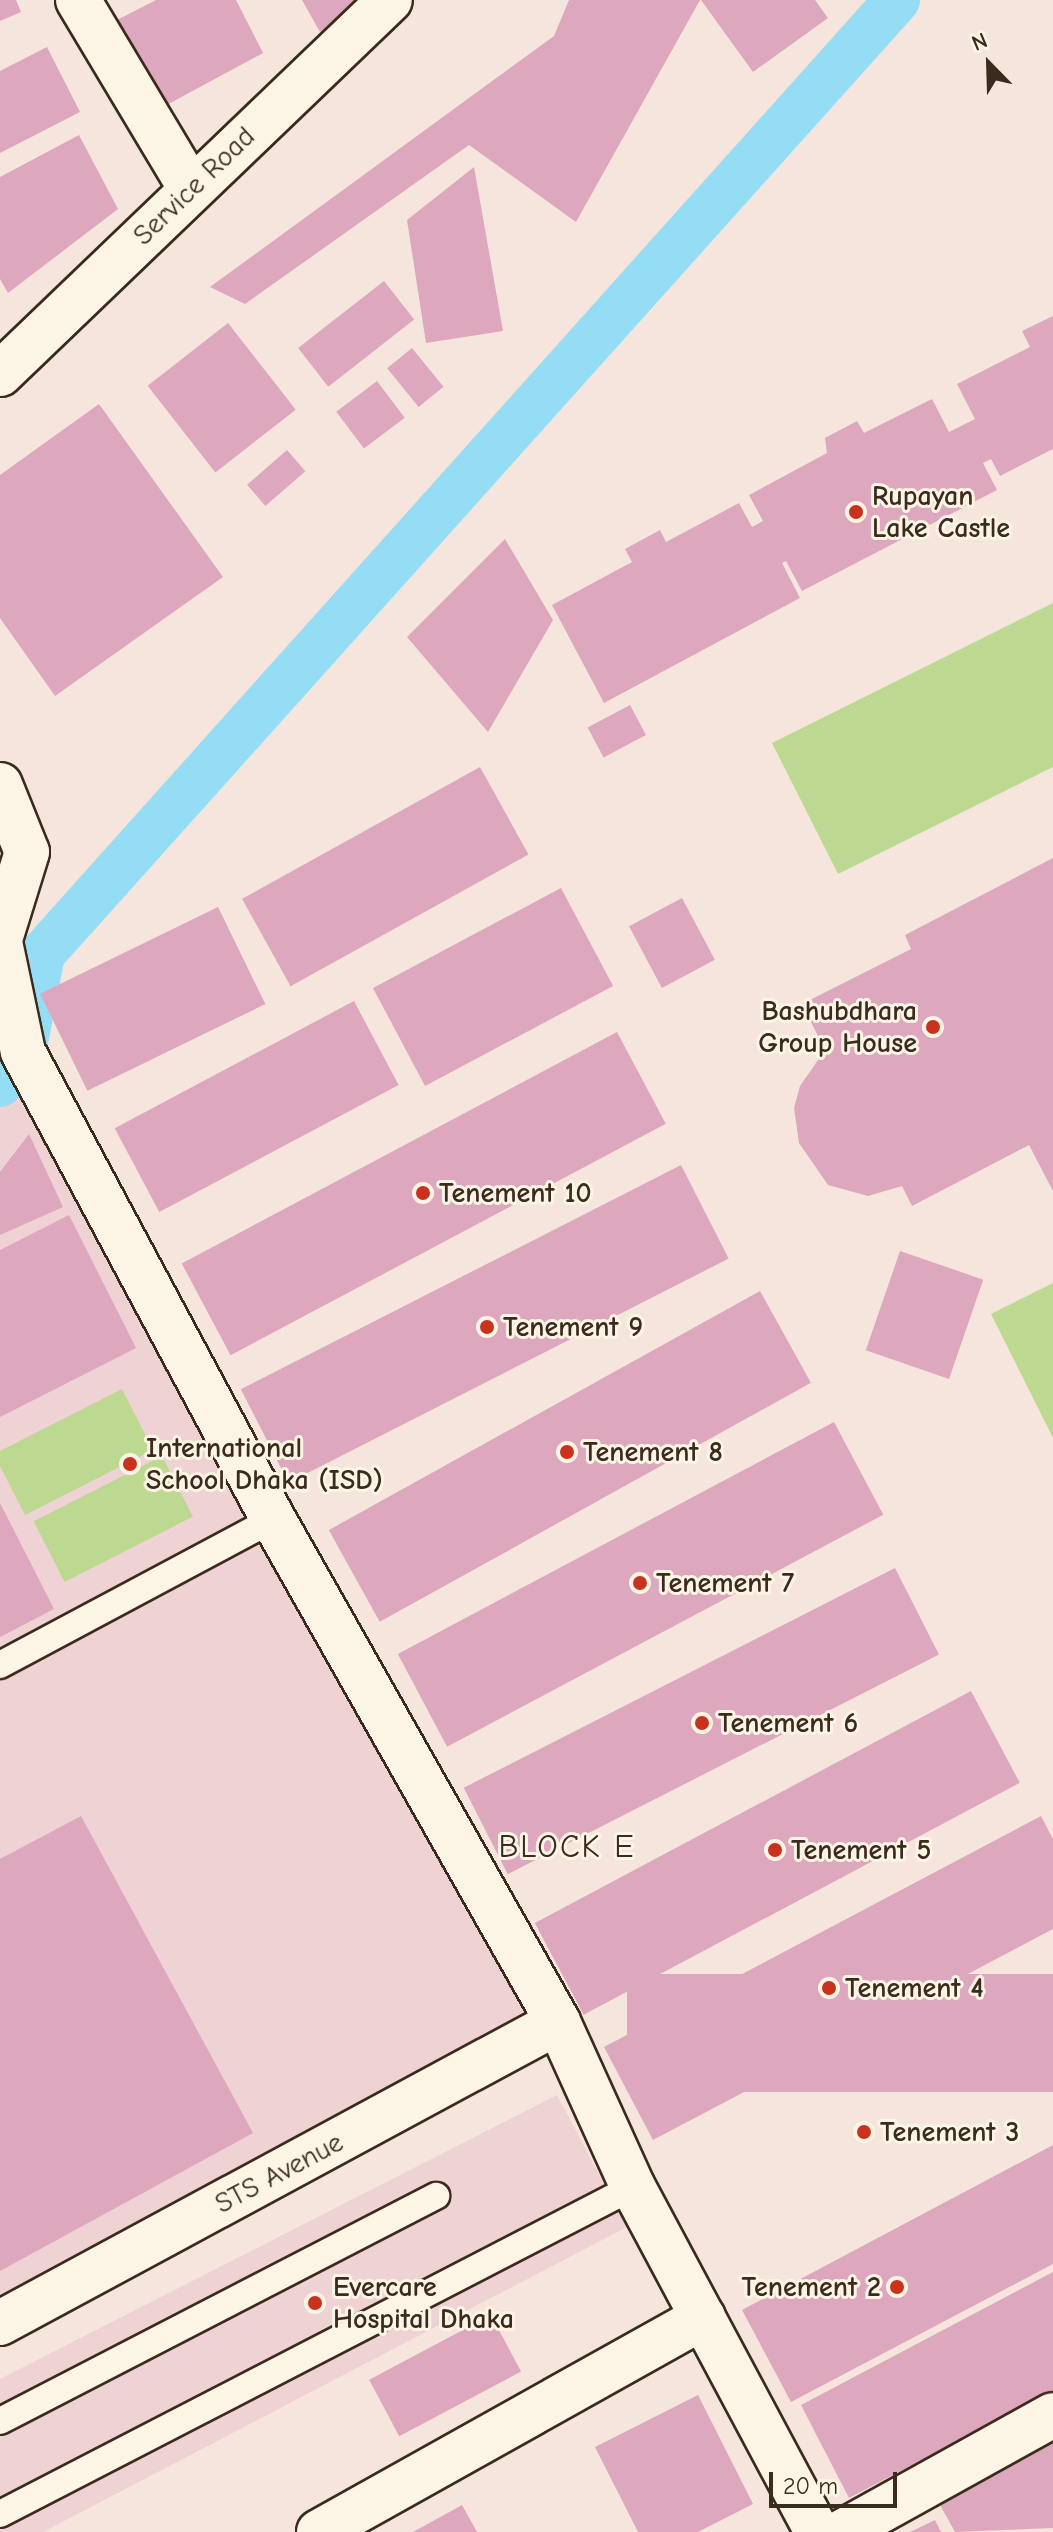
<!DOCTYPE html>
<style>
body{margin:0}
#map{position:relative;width:1053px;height:2532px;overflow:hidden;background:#f6e5dd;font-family:"Comic Neue",sans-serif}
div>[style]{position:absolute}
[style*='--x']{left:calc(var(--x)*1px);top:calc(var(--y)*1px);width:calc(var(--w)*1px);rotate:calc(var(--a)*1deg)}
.built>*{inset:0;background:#eed2d4}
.green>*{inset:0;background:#bdd991;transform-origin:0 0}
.canal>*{height:46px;margin:-23px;padding:0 23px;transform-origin:23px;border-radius:23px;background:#94ddf5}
.building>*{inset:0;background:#dda7be;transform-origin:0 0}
.roads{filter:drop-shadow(2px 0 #3b2a1e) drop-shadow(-2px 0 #3b2a1e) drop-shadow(0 2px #3b2a1e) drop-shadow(0 -2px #3b2a1e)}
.lane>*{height:26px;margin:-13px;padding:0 13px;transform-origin:13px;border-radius:13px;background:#fcf5e5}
.street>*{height:44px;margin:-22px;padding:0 22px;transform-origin:22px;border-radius:22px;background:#fcf5e5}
.dots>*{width:22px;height:22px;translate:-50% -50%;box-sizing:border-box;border:4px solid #fcf5e5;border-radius:50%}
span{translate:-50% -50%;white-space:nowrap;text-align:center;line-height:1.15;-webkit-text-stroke:6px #fcf5e5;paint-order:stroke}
.street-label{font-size:28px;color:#3b2a1e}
.poi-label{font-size:28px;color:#3b2a1e;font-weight:700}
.left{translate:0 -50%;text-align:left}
.right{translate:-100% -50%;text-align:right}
.quarter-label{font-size:32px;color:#3b2a1e;letter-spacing:2px}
.north{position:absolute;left:949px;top:24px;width:80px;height:80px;-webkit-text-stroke:6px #fcf5e5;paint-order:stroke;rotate:337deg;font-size:22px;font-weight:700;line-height:32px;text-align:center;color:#3b2a1e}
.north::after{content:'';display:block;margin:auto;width:28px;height:36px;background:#3b2a1e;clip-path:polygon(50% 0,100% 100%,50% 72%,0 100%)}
.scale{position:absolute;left:769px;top:2472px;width:128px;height:36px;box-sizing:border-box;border:4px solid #3b2a1e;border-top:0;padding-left:10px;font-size:24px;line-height:28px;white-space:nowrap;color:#3b2a1e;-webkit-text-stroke:6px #fcf5e5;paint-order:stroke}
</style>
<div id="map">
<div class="built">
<div style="clip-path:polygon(0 1035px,558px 2022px,0 2314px)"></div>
<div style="clip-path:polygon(557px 2095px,627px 2227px,43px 2532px,0 2532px,0 2379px)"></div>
</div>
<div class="green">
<div style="clip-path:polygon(1053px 603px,1053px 767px,838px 874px,772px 743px)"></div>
<div style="clip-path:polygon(1053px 1283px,1053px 1438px,991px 1314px)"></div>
<div style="clip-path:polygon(122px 1389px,153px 1450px,25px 1515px,0 1466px,0 1451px)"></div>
<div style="left:162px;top:1456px;width:68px;height:144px;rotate:63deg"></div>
</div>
<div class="canal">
<div style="--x:0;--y:1084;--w:39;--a:-54"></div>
<div style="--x:23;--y:1052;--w:100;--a:-79"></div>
<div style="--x:42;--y:954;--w:1281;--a:-48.13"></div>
</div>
<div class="building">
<div style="clip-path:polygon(0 0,16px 0,21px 12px,0 21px)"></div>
<div style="clip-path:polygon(156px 0,236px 0,263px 53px,161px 108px,115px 21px)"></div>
<div style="clip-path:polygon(302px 0,357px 0,320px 32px)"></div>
<div style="clip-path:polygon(569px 0,700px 0,576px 222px,469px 145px,245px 304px,210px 287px,554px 36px)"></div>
<div style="clip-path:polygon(701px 0,815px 0,828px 18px,753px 72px)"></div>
<div style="clip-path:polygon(47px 47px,80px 112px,0 153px,0 71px)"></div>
<div style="clip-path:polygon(79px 135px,118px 209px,8px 293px,0 279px,0 177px)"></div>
<div style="clip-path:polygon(474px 167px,503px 331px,426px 343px,407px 220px)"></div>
<div style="left:384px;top:281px;width:49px;height:109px;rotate:52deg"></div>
<div style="clip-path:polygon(1053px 316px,1053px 449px,1000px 476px,991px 459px,983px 463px,997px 490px,802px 591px,786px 561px,782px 563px,800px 598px,604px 703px,552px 605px,632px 562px,625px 549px,660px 530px,666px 542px,739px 503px,752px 527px,763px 521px,749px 495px,827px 453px,825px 438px,857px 421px,864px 433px,932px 399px,949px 432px,975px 419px,957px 384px,1030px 347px,1022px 331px)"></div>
<div style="left:228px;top:323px;width:110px;height:102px;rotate:52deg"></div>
<div style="left:412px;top:348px;width:50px;height:32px;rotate:51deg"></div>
<div style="left:377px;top:381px;width:46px;height:51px;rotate:53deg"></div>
<div style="clip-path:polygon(99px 404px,223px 577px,55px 696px,0 618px,0 475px)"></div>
<div style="left:287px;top:450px;width:28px;height:53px;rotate:49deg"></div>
<div style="clip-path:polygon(505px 539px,553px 620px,488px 732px,407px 637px)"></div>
<div style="left:630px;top:705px;width:34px;height:48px;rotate:62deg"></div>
<div style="left:480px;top:767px;width:100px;height:272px;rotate:61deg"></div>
<div style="clip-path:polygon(1053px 858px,1053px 1191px,1029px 1145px,912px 1206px,902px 1186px,868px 1196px,828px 1185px,799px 1143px,794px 1108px,800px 1086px,825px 1050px,802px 1004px,911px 949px,905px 935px)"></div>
<div style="left:561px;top:888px;width:111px;height:213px;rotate:62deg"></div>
<div style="left:682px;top:898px;width:70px;height:60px;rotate:62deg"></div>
<div style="left:218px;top:907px;width:108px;height:198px;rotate:64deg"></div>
<div style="left:354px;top:1001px;width:95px;height:271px;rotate:62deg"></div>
<div style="left:617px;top:1032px;width:104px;height:493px;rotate:62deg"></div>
<div style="clip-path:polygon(29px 1134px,63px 1207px,0 1235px,0 1172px)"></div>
<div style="left:681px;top:1165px;width:105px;height:494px;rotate:63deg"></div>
<div style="clip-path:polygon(69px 1215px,136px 1348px,0 1417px,0 1250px)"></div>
<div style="left:900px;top:1251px;width:88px;height:105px;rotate:19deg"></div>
<div style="left:760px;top:1291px;width:105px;height:493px;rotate:61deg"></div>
<div style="left:834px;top:1422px;width:105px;height:494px;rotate:62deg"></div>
<div style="clip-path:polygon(0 1503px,54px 1609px,0 1637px)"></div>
<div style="left:895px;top:1568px;width:97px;height:484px;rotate:63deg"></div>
<div style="left:971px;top:1691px;width:104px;height:494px;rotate:62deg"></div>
<div style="clip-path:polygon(81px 1816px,253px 2133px,0 2271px,0 1859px)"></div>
<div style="clip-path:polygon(1041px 1816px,1053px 1839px,1053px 1929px,653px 2140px,604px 2047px)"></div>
<div style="left:1053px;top:1974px;width:118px;height:426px;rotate:90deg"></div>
<div style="clip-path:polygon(1053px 2145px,1053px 2264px,791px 2402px,742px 2310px)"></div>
<div style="clip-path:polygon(1053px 2272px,1053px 2391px,849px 2498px,801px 2405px)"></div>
<div style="left:491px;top:2315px;width:64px;height:138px;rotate:62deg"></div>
<div style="clip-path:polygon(698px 2395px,753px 2504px,698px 2532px,638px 2532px,595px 2447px)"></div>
<div style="clip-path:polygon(1053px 2442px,1053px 2528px,955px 2532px,939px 2503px)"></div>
<div style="clip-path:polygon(462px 2505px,477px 2532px,413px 2532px)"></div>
<div style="clip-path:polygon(935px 2520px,941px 2532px,910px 2532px)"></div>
</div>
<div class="roads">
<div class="lane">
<div style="--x:0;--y:1665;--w:310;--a:-28.1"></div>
<div style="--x:0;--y:2421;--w:491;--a:-27.3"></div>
<div style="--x:0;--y:2514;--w:712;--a:-27.32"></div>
</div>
<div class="street">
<div style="--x:78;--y:0;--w:220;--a:59.1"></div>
<div style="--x:0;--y:374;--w:540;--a:-43.8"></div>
<div style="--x:0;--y:785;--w:72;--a:68.1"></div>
<div style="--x:27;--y:852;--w:91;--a:107.2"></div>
<div style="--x:0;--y:942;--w:112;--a:78.2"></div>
<div style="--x:23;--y:1052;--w:530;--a:61.84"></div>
<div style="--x:273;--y:1519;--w:578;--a:60.46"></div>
<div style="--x:558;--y:2022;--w:181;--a:65.6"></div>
<div style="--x:633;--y:2187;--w:391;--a:61.9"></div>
<div style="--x:0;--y:2323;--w:634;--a:-28.34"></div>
<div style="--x:319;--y:2532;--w:440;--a:-29.2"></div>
<div style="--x:842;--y:2532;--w:241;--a:-29"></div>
</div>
</div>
<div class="dots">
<div style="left:856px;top:512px;background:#c8321e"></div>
<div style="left:933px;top:1027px;background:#c8321e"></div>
<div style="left:423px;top:1193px;background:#c8321e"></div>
<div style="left:487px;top:1327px;background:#c8321e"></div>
<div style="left:567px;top:1452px;background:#c8321e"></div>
<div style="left:130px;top:1464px;background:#c8321e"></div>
<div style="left:640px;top:1583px;background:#c8321e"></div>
<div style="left:702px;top:1723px;background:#c8321e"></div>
<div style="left:775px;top:1850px;background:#c8321e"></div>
<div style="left:829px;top:1988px;background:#c8321e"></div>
<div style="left:864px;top:2132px;background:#c8321e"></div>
<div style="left:897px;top:2287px;background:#c8321e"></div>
<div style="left:315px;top:2303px;background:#c8321e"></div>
</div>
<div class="street-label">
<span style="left:194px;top:186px;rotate:-44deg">Service Road</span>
<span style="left:279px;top:2173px;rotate:-28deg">STS Avenue</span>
</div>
<div class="poi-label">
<span class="left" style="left:872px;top:512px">Rupayan<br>Lake Castle</span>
<span class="right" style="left:917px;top:1027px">Bashubdhara<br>Group House</span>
<span class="left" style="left:439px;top:1193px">Tenement 10</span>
<span class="left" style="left:503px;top:1327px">Tenement 9</span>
<span class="left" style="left:146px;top:1464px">International<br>School Dhaka (ISD)</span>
<span class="left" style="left:583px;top:1452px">Tenement 8</span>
<span class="left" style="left:656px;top:1583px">Tenement 7</span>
<span class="left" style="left:718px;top:1723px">Tenement 6</span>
<span class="left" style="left:791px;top:1850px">Tenement 5</span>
<span class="left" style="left:845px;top:1988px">Tenement 4</span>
<span class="left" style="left:880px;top:2132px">Tenement 3</span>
<span class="left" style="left:333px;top:2303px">Evercare<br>Hospital Dhaka</span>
<span class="right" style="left:881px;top:2287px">Tenement 2</span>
</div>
<div class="quarter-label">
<span style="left:567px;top:1847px">BLOCK E</span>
</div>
<div class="north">N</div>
<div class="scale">20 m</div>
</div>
